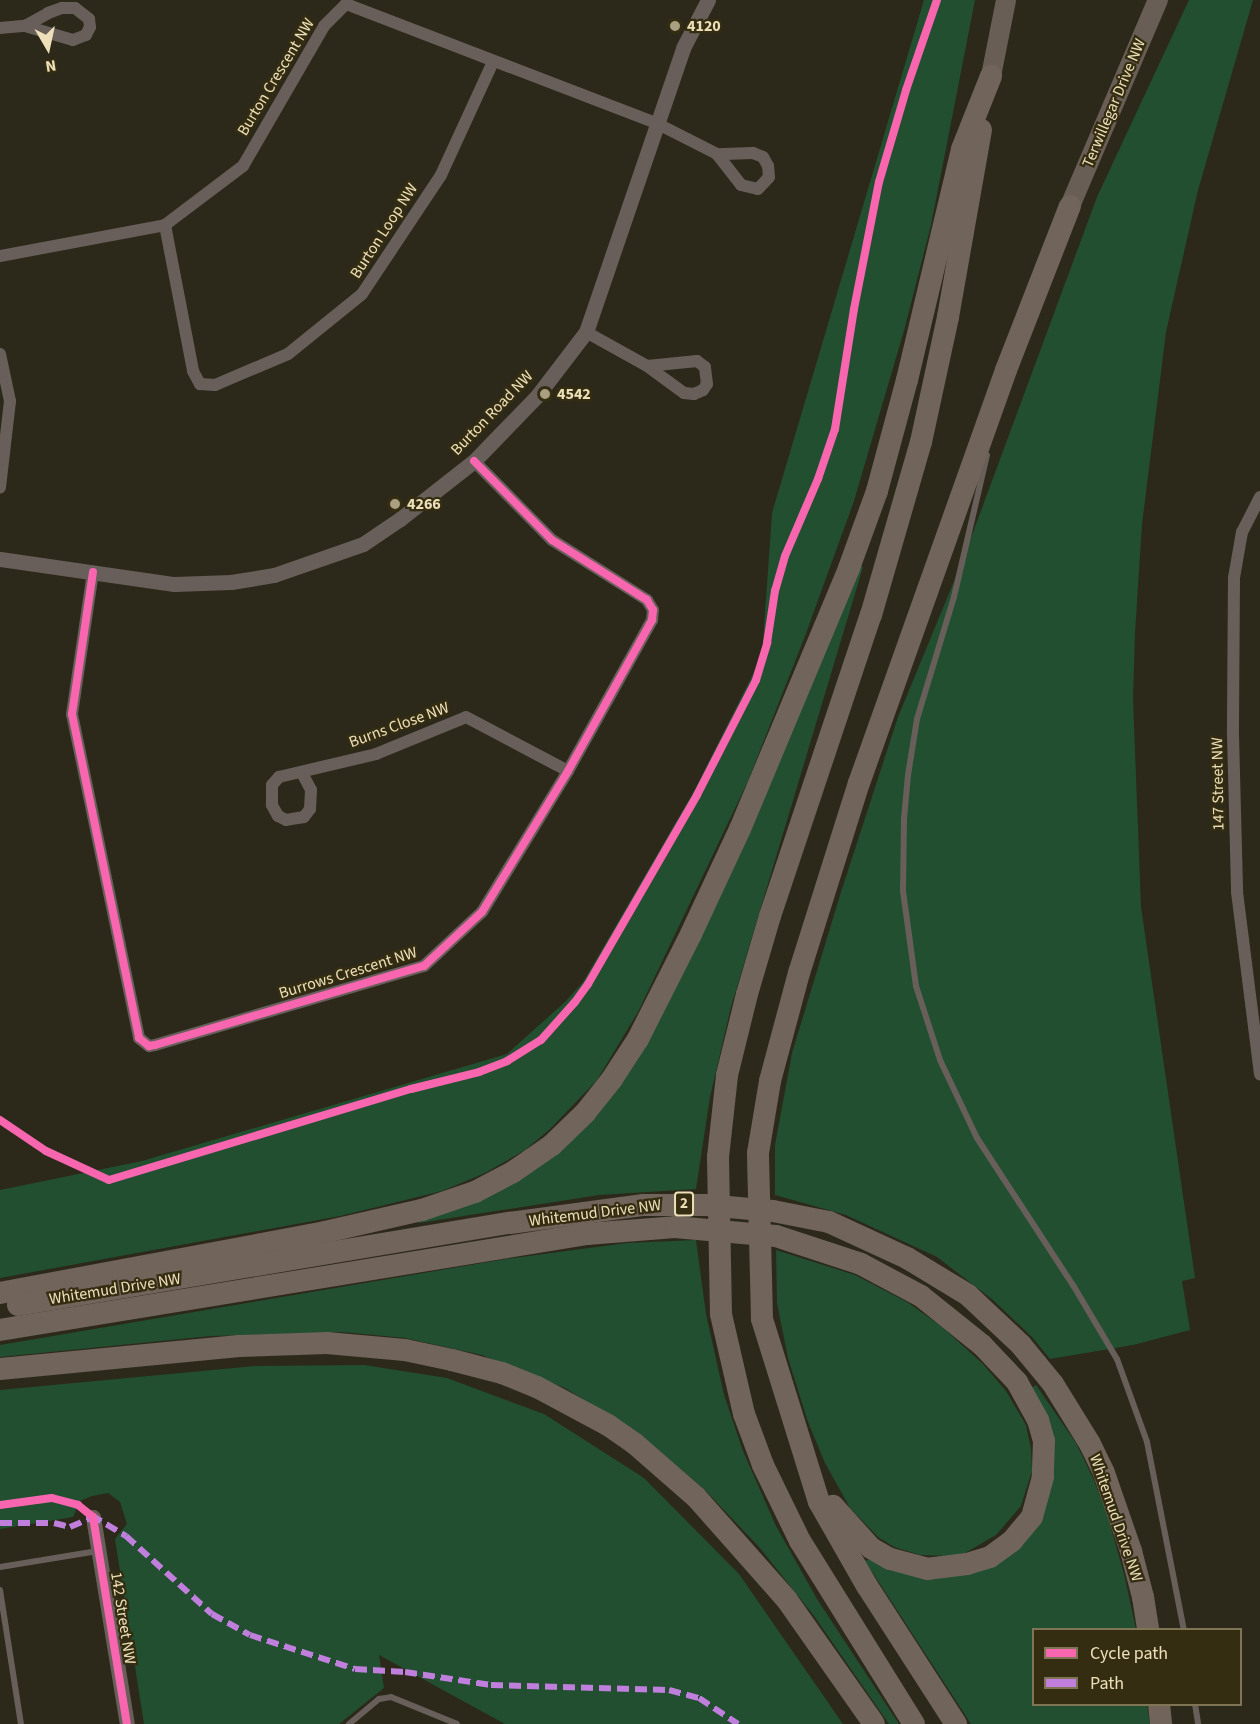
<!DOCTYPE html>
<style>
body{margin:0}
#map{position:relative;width:1260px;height:1724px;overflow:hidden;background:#2d291a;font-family:"Source Sans 3",sans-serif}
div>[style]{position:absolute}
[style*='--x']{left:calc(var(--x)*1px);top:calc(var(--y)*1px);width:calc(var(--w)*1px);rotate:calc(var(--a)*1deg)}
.green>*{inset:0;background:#214f30}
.service>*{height:6px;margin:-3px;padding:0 3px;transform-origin:3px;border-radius:3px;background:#685f5b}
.minor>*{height:12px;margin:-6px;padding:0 6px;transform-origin:6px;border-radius:6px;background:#685f5b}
.tertiary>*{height:15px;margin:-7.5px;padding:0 7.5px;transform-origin:7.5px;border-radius:7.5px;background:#685f5b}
.primary>*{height:20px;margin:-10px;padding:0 10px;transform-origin:10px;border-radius:10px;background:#695e56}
.motorway>*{height:22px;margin:-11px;padding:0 11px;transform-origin:11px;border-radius:11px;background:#70645b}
.quiet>*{height:6px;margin-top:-3px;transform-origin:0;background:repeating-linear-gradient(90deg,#c07fdc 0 12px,transparent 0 18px)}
.cycleway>*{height:8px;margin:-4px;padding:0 4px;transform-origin:4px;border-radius:4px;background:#f766af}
.dots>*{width:16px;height:16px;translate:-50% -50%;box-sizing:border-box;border:3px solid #352d12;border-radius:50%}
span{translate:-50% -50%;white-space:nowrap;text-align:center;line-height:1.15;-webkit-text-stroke:4.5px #352d12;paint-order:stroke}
.shield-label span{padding:2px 4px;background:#352d12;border:2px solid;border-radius:4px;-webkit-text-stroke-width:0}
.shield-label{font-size:15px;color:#ede0b8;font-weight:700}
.poi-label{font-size:16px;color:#ede0b8;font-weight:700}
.left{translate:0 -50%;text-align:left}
.street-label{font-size:16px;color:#ede0b8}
.legend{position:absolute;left:1032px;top:1628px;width:210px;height:78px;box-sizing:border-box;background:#352d12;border:2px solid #7f7554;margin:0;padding:8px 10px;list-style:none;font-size:18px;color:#ede0b8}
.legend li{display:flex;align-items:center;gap:12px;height:30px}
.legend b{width:30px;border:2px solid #7f7554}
.north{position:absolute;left:18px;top:18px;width:60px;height:60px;-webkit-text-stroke:4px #352d12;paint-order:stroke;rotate:171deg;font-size:16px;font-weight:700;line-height:24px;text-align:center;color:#ede0b8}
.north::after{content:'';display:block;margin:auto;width:21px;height:27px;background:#ede0b8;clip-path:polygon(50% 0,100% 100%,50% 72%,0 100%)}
</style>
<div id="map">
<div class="green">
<div style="clip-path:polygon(924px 0,975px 0,931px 225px,905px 327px,854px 501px,805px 636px,748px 781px,638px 1012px,597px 1080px,550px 1129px,525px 1150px,485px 1173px,442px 1191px,340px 1216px,0 1278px,0 1190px,142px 1161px,507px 1054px,565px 1002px,583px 982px,694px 791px,762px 656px,772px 513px)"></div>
<div style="clip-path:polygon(1189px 0,1253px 0,1198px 190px,1166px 332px,1142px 524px,1135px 633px,1133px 699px,1141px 907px,1195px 1278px,1182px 1281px,1190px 1330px,1133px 1345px,1050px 1359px,1032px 1337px,993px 1300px,937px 1257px,846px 1215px,775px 1195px,775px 1145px,792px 1053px,841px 892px,898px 717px,962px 562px,1097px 197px)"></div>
<div style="clip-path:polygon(858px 565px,863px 567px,731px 1007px,710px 1097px,696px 1189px,599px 1195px,419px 1223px,418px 1220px,604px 1103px)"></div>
<div style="clip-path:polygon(696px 1240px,706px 1314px,724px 1395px,743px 1451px,776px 1526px,817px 1599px,899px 1724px,889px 1724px,814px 1616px,760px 1548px,705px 1490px,637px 1432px,565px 1388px,482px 1355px,405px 1338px,343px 1332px,211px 1336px,0 1357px,0 1345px,506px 1259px,627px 1243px)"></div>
<div style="clip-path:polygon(776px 1250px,855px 1275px,907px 1302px,941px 1326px,983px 1364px,1006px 1391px,1026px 1425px,1031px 1449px,1032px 1471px,1021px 1506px,996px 1535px,965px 1553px,950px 1556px,920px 1555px,894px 1547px,878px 1537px,850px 1508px,825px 1463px,808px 1422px,788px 1358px,777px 1303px)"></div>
<div style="clip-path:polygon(364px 1365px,447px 1378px,544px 1414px,644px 1478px,739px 1574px,843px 1724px,505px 1724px,379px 1655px,384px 1688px,339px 1724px,144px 1724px,115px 1539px,127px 1524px,120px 1502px,108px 1493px,92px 1496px,80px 1501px,73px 1517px,0 1529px,0 1390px,255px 1366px)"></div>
<div style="clip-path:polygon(1036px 1385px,1076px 1443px,1093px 1478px,1107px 1514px,1124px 1574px,1136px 1629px,1034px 1630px,1034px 1704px,1147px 1705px,1150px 1724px,971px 1724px,865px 1561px,872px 1558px,944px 1577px,1043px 1510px,1031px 1388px)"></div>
</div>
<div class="service">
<div style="--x:987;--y:455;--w:146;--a:103.1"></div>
<div style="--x:954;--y:597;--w:127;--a:106.9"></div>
<div style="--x:917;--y:719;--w:57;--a:99.1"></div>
<div style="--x:908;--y:775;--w:44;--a:95.2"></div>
<div style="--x:904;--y:819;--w:72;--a:90.8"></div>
<div style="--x:903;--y:891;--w:96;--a:82.2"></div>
<div style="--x:916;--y:986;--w:78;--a:72"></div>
<div style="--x:940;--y:1060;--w:86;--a:64.6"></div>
<div style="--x:977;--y:1138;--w:176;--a:56.9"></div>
<div style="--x:1073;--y:1285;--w:86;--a:59.3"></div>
<div style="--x:1117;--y:1359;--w:88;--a:70.1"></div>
<div style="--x:1147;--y:1442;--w:192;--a:78.9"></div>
<div style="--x:0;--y:1567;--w:99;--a:-9.3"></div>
<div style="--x:0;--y:1590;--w:136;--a:81.1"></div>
<div style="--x:1195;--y:1704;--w:20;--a:81"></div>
<div style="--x:349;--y:1724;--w:39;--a:-40"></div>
<div style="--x:379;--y:1699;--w:12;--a:-9"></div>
<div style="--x:391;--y:1697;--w:71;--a:22.2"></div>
</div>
<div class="minor">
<div style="--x:0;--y:28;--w:25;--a:-5"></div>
<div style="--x:25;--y:26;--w:26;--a:-29"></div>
<div style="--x:48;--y:13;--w:15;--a:-20"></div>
<div style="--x:62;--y:8;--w:13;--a:0"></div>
<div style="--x:75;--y:8;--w:18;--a:38"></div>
<div style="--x:89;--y:19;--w:8;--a:83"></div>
<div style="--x:90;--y:27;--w:9;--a:117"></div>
<div style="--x:86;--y:35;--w:14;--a:159"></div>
<div style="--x:73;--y:40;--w:50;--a:-163.7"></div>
<div style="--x:165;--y:225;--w:149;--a:79.1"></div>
<div style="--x:193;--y:371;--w:15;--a:62"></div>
<div style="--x:200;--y:384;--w:15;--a:4"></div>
<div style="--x:215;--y:385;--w:79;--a:-23"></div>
<div style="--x:288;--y:354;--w:95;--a:-39"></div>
<div style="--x:362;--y:294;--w:143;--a:-56.4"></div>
<div style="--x:441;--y:175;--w:124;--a:-65.3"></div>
<div style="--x:0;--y:256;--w:168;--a:-10.6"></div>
<div style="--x:165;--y:225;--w:98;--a:-37.1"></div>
<div style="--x:243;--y:166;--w:162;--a:-59.9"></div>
<div style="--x:324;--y:26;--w:31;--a:-45"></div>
<div style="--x:346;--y:4;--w:332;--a:21"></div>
<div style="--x:656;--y:123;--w:68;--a:26.9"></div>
<div style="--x:717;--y:154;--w:39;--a:52"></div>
<div style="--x:741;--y:185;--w:17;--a:13"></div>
<div style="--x:758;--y:189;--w:16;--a:-47"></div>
<div style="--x:769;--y:177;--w:11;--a:-95"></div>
<div style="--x:768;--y:166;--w:10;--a:-119"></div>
<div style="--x:763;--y:157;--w:11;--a:-158"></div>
<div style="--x:753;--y:153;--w:36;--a:178"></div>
<div style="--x:586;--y:332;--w:70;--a:29.1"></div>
<div style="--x:647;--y:366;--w:46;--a:36.1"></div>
<div style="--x:684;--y:393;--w:10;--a:6"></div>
<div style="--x:694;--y:394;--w:10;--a:-24"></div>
<div style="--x:703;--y:390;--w:7;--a:-56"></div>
<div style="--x:707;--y:384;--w:17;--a:-97"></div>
<div style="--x:705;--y:367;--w:10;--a:-143"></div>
<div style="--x:697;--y:361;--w:50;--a:174.3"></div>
<div style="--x:0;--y:354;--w:48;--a:78"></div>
<div style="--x:10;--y:401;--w:87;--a:96.6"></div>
<div style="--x:1260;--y:497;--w:39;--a:117"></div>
<div style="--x:1242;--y:532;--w:47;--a:99.9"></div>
<div style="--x:1234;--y:578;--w:157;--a:90.4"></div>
<div style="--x:1233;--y:735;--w:157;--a:88.5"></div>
<div style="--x:1237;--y:892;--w:184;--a:82.8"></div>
<div style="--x:93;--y:572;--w:144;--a:98.4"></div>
<div style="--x:72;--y:714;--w:331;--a:78.3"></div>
<div style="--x:139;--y:1038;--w:13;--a:39"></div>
<div style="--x:149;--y:1046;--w:6;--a:-9"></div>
<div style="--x:155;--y:1045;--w:280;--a:-16.4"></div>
<div style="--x:424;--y:966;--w:79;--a:-43"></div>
<div style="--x:482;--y:912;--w:165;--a:-58.6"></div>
<div style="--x:568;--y:771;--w:173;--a:-60.9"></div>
<div style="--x:652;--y:620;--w:10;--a:-84"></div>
<div style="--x:653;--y:610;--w:12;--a:-121"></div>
<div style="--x:647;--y:600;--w:112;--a:-147.7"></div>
<div style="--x:552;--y:540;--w:111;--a:-134.6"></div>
<div style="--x:302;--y:773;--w:19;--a:62"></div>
<div style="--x:311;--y:790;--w:19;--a:93"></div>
<div style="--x:310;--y:809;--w:10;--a:127"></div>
<div style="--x:304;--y:817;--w:18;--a:171"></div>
<div style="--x:286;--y:820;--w:9;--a:-153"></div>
<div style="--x:278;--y:816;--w:13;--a:-119"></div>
<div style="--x:272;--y:805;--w:20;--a:-90"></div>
<div style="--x:272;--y:785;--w:11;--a:-49"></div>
<div style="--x:279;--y:777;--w:100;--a:-13.3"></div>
<div style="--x:376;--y:754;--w:97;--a:-22.3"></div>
<div style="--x:466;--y:717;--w:115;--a:27.9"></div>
</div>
<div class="tertiary">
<div style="--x:0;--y:559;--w:176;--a:8.2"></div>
<div style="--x:174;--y:584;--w:57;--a:-2"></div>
<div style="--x:231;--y:582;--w:44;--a:-9.2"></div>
<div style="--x:274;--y:575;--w:94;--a:-19.2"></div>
<div style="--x:363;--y:544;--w:45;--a:-34"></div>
<div style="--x:400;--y:519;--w:94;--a:-38.1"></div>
<div style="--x:474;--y:461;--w:91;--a:-45.9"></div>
<div style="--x:537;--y:396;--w:81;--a:-52.6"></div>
<div style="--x:586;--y:332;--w:300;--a:-71.1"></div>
<div style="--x:683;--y:48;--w:54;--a:-62.5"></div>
<div style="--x:93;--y:1517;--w:210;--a:80.7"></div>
</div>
<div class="primary">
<div style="--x:991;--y:76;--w:77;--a:-78.8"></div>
<div style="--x:1070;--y:206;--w:224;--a:-66.9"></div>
</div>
<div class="motorway">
<div style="--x:0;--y:1293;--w:331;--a:-10.6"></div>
<div style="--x:325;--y:1232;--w:99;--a:-12.8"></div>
<div style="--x:422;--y:1210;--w:56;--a:-18.8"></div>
<div style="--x:475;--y:1192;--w:43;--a:-27.8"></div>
<div style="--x:513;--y:1172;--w:47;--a:-34.7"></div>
<div style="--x:552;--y:1145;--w:46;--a:-44.1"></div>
<div style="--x:585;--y:1113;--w:43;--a:-51.5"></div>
<div style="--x:612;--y:1079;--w:48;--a:-57"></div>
<div style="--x:638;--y:1039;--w:118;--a:-63.2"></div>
<div style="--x:691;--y:934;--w:116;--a:-65"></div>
<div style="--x:740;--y:829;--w:283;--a:-67.3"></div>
<div style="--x:849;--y:568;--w:82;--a:-70"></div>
<div style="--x:877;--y:491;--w:115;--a:-74.9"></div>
<div style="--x:907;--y:380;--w:237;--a:-76.6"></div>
<div style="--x:962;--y:149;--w:79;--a:-68.3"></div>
<div style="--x:18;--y:1305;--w:499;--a:-9.5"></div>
<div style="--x:510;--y:1223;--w:135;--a:-7.7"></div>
<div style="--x:644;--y:1205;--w:63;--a:0"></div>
<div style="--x:707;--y:1205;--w:66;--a:5.2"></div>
<div style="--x:773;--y:1211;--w:57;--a:11.1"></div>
<div style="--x:829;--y:1222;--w:86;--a:24.8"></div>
<div style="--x:907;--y:1258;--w:71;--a:31.2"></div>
<div style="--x:968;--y:1295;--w:73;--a:43.3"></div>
<div style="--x:1021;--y:1345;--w:50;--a:50.6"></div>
<div style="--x:1053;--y:1384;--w:70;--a:58.3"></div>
<div style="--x:1090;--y:1444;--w:32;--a:64"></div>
<div style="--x:1104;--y:1473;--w:83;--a:70.9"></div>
<div style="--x:1131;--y:1551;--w:48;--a:75.4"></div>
<div style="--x:1143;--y:1597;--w:33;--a:81"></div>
<div style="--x:0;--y:1330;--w:595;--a:-9.29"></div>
<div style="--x:587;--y:1234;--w:88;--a:-4.5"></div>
<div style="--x:675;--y:1227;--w:101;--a:5.1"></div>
<div style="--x:776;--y:1236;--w:89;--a:18.2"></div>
<div style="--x:861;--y:1264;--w:68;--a:28.1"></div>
<div style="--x:921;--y:1296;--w:78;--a:38.8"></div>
<div style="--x:982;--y:1345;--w:51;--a:46.6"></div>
<div style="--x:1017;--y:1382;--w:43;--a:61.1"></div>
<div style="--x:1038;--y:1420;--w:22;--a:74"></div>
<div style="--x:1044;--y:1441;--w:36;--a:92"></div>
<div style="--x:1043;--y:1477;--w:41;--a:105.4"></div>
<div style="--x:1032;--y:1517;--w:31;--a:130"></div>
<div style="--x:1012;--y:1541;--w:27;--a:144"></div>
<div style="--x:990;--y:1557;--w:24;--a:163"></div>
<div style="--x:967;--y:1564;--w:39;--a:173"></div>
<div style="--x:928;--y:1569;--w:39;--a:-165"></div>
<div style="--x:890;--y:1559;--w:22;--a:-150"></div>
<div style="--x:871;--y:1548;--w:57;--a:-132.1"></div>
<div style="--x:0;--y:1369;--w:240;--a:-5.5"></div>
<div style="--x:239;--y:1346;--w:88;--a:-2"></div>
<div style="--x:327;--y:1343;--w:78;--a:5.1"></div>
<div style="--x:405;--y:1350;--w:48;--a:12"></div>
<div style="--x:452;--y:1360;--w:52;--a:14.6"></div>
<div style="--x:502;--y:1373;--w:38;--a:22"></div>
<div style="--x:537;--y:1387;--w:81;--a:28.2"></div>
<div style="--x:608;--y:1425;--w:32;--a:35"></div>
<div style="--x:634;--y:1443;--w:82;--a:41.1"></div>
<div style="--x:696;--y:1497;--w:137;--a:48.5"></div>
<div style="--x:787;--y:1600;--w:151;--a:54.9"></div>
<div style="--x:1159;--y:1704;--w:20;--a:84"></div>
<div style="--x:914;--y:1724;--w:216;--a:-121.9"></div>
<div style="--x:800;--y:1541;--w:85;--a:-116"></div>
<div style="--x:763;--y:1465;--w:54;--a:-110.4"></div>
<div style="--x:744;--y:1414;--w:103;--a:-103"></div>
<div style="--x:721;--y:1314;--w:157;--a:-91.1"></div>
<div style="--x:718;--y:1157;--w:82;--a:-83.7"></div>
<div style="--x:727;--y:1075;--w:83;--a:-76.1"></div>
<div style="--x:747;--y:994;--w:81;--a:-73.6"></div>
<div style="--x:770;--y:916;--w:317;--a:-71.5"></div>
<div style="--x:871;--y:615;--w:180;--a:-73.9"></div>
<div style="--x:921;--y:442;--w:128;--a:-77.8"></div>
<div style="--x:948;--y:317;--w:190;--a:-80"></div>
<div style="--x:956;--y:1724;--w:164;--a:-122.8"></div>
<div style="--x:867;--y:1586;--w:97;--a:-119.7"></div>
<div style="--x:819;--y:1502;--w:192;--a:-107.3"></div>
<div style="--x:762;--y:1319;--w:166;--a:-91.4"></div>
<div style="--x:758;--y:1153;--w:73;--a:-80.5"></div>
<div style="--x:770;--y:1081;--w:112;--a:-75"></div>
<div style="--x:799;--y:973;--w:199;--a:-72.5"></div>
<div style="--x:859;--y:783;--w:438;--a:-70.4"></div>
<div style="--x:1006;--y:370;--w:176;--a:-68.7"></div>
</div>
<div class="quiet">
<div style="--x:91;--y:1515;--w:41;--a:31"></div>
<div style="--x:126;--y:1536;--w:116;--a:42.2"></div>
<div style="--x:212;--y:1614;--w:43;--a:28.9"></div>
<div style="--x:250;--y:1635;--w:110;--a:17.9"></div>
<div style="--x:355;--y:1669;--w:50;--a:3.4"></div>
<div style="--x:405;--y:1672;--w:87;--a:8.6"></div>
<div style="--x:491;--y:1685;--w:178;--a:1.6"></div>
<div style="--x:669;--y:1690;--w:31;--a:15"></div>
<div style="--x:699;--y:1698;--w:47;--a:33.7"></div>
<div style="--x:0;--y:1523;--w:54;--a:0"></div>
<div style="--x:54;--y:1523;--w:16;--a:14"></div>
<div style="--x:70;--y:1527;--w:25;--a:-23"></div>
</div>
<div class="cycleway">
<div style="--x:93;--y:572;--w:144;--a:98.4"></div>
<div style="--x:72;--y:714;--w:331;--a:78.3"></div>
<div style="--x:139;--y:1038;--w:13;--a:39"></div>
<div style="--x:149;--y:1046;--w:6;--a:-9"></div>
<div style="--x:155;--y:1045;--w:280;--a:-16.4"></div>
<div style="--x:424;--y:966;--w:79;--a:-43"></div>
<div style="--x:482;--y:912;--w:165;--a:-58.6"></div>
<div style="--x:568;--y:771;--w:173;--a:-60.9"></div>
<div style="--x:652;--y:620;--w:10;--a:-84"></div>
<div style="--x:653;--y:610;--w:12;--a:-121"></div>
<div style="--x:647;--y:600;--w:112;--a:-147.7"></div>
<div style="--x:552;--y:540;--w:111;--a:-134.6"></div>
<div style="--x:0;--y:1120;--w:55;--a:34"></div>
<div style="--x:46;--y:1151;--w:69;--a:24.7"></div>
<div style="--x:109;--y:1180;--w:315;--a:-16.8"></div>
<div style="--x:411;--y:1089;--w:70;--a:-14"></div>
<div style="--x:479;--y:1072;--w:30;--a:-21"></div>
<div style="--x:507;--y:1061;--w:40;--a:-32"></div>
<div style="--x:541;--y:1040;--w:51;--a:-48.2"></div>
<div style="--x:575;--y:1002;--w:22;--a:-54"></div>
<div style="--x:588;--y:984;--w:218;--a:-60"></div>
<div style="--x:697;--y:795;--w:129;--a:-62.8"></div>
<div style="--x:756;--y:680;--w:39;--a:-73"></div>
<div style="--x:767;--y:643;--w:53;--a:-81.3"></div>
<div style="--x:775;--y:591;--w:36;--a:-74"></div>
<div style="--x:785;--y:556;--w:84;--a:-66.8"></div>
<div style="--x:818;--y:479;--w:53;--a:-71.2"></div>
<div style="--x:835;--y:429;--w:121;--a:-81"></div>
<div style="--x:854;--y:309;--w:129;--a:-78.9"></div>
<div style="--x:879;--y:182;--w:96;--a:-73.6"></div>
<div style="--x:906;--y:90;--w:95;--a:-71"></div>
<div style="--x:0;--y:1505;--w:52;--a:-7.7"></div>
<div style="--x:52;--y:1498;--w:27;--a:15"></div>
<div style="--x:78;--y:1505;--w:19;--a:39"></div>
<div style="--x:93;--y:1517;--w:210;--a:80.7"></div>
</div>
<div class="dots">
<div style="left:675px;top:26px;background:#aaa081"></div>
<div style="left:545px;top:394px;background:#aaa081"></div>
<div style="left:395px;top:504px;background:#aaa081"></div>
</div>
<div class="shield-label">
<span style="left:684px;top:1204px">2</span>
</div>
<div class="poi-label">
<span class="left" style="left:687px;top:26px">4120</span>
<span class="left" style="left:557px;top:394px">4542</span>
<span class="left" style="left:407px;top:504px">4266</span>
</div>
<div class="street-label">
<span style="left:276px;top:77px;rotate:-59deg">Burton Crescent NW</span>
<span style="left:1114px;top:103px;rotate:-67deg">Terwillegar Drive NW</span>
<span style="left:384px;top:231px;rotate:-57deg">Burton Loop NW</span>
<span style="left:492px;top:413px;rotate:-46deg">Burton Road NW</span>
<span style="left:399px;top:725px;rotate:-20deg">Burns Close NW</span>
<span style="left:1218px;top:784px;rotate:-91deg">147 Street NW</span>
<span style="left:348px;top:973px;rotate:-17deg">Burrows Crescent NW</span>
<span style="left:595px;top:1213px;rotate:-7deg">Whitemud Drive NW</span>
<span style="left:115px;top:1289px;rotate:-9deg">Whitemud Drive NW</span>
<span style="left:1116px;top:1518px;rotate:71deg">Whitemud Drive NW</span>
<span style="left:123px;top:1618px;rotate:81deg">142 Street NW</span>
</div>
<ul class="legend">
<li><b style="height:8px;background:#f766af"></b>Cycle path</li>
<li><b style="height:8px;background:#c07fdc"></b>Path</li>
</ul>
<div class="north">N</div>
</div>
